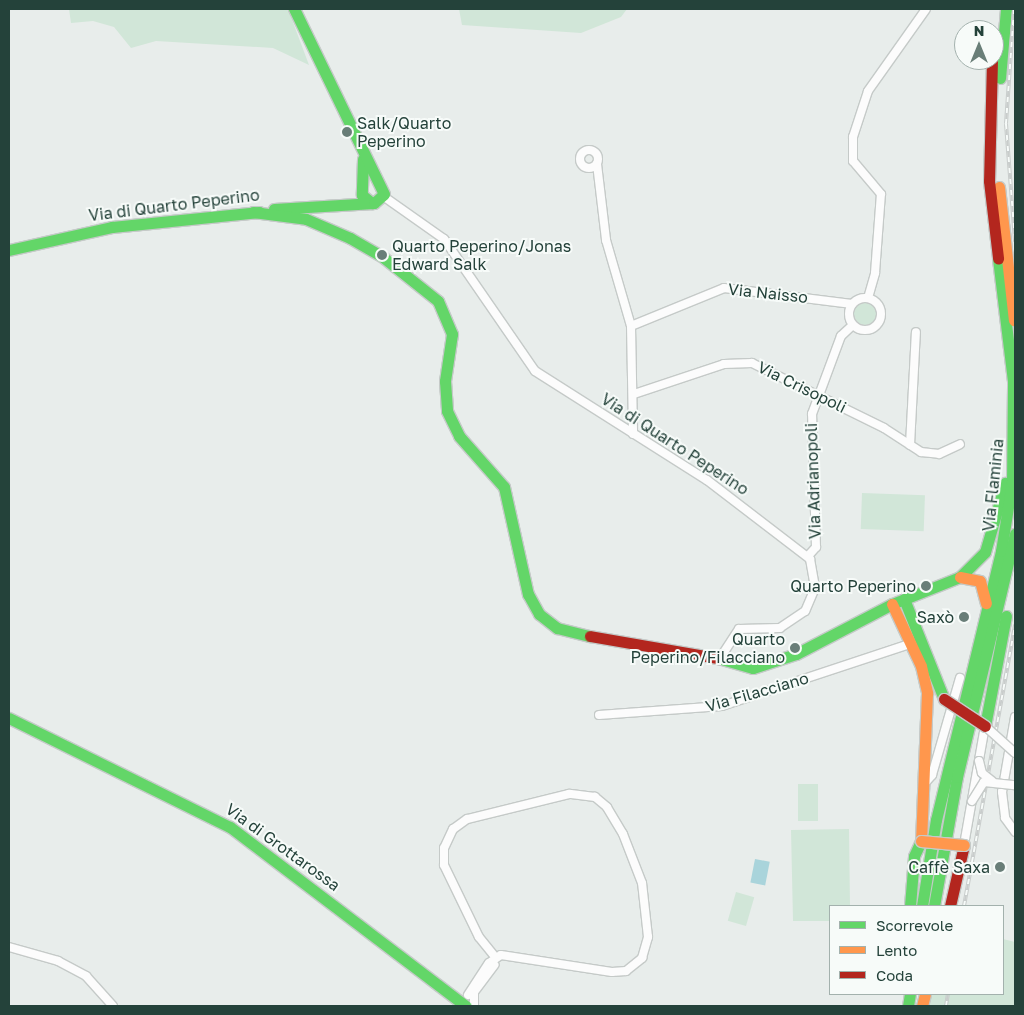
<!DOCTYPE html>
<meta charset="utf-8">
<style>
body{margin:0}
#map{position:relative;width:1024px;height:1015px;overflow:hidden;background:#e8edeb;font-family:"Golos Text",sans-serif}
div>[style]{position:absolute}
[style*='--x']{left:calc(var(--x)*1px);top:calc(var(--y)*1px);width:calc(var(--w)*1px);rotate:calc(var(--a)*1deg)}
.green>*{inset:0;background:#d1e6d8;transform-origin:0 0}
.round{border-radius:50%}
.water>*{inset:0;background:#a9d4db;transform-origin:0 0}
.roads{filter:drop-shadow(1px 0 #c5cac8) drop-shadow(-1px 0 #c5cac8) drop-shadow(0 1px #c5cac8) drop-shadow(0 -1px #c5cac8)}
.street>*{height:8px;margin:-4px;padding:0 4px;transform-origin:4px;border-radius:4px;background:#fcfcfc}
.street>.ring{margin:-4px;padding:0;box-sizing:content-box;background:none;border:8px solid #fcfcfc;border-radius:50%}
.fast>*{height:11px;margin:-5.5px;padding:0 5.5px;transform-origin:5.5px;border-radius:5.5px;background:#63d668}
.slow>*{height:11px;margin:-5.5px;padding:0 5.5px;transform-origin:5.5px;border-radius:5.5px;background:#ff974d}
.jam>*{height:11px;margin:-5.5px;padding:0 5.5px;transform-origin:5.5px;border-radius:5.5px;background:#b3261e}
.rail>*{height:4px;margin-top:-2px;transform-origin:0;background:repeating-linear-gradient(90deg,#f7fbf9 0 5.5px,#c9cdcc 0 11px);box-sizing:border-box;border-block:1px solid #c9cdcc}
.bridges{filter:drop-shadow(1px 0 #c5cac8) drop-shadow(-1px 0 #c5cac8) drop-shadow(0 1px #c5cac8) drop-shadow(0 -1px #c5cac8)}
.street-bridge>*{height:8px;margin:-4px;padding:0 4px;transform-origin:4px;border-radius:4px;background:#fcfcfc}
.slow-bridge>*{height:11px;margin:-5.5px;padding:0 5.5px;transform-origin:5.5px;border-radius:5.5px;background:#ff974d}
.jam-bridge>*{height:11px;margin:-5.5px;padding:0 5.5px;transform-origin:5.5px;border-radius:5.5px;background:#b3261e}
.dots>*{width:14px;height:14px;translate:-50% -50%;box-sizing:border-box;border:2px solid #f7fbf9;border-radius:50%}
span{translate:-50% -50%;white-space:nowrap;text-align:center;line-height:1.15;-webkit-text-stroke:4px #f7fbf9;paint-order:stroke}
.poi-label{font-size:16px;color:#24423a}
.left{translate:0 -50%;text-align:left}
.right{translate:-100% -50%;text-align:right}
.street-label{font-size:16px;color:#24423a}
.frame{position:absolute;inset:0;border:10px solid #24423a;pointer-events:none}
.legend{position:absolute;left:829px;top:905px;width:175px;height:90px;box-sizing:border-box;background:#f7fbf9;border:1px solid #a3b1ad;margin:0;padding:6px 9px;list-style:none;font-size:15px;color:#24423a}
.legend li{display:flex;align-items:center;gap:10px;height:25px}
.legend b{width:25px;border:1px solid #a3b1ad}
.north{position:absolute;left:954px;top:20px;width:50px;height:50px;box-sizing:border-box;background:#f7fbf9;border:1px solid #a3b1ad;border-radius:50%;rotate:0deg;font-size:14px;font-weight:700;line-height:20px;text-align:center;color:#24423a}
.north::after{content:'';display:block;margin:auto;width:18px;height:22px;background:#697e78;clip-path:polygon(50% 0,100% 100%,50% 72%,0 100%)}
</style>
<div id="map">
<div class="green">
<div style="clip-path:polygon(69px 9px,288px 9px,309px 65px,273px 48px,156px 41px,131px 48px,114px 27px,93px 21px,71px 23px)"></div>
<div style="clip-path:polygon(459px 9px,627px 9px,621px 17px,581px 33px,462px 25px)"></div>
<div class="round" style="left:853px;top:301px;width:24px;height:24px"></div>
<div style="left:862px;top:493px;width:63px;height:36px;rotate:2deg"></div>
<div style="left:798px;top:784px;width:20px;height:37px"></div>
<div style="clip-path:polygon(849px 829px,850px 906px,830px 906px,830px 921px,793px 921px,791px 830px)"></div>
<div style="left:736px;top:892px;width:19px;height:30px;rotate:16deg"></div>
<div style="clip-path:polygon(1003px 939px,1015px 942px,1015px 1006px,929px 1006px,931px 994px,1003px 994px)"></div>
</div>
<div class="water">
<div style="left:755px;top:859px;width:15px;height:24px;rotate:11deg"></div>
</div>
<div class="roads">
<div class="street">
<div class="ring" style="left:580px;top:150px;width:10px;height:10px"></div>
<div style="--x:597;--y:164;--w:77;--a:83.2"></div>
<div style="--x:606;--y:240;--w:90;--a:73.8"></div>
<div style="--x:631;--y:326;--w:108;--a:88.9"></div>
<div style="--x:383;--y:196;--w:75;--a:35.2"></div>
<div style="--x:444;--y:239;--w:160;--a:55.4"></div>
<div style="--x:535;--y:371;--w:204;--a:32.4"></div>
<div style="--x:707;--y:480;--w:130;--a:37.5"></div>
<div style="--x:810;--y:559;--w:29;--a:80"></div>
<div style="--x:815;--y:588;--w:25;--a:113"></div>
<div style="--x:805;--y:611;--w:30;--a:146"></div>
<div style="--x:780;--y:628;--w:41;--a:178.6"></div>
<div style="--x:739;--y:629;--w:37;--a:123"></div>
<div class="ring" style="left:849px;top:298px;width:24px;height:24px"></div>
<div style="--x:868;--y:298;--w:26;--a:-74"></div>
<div style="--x:875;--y:273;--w:79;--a:-85.7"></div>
<div style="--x:881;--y:194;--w:43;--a:-130.3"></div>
<div style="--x:853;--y:161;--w:24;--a:-90"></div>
<div style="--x:853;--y:137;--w:48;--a:-71.9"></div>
<div style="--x:868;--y:91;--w:100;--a:-54.7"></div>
<div style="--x:631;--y:326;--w:100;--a:-22.2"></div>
<div style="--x:724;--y:288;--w:129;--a:7.1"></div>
<div style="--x:634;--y:394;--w:95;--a:-18.4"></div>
<div style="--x:724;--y:364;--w:28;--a:-2"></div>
<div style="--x:752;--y:363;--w:147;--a:26.2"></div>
<div style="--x:884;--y:428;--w:44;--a:33"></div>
<div style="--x:921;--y:452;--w:18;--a:6"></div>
<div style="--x:939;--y:454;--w:23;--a:-25"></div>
<div style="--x:910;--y:445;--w:113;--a:-87"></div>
<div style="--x:808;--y:556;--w:12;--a:-48"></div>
<div style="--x:816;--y:547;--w:133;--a:-91.7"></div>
<div style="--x:812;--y:414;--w:83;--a:-69.6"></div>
<div style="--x:841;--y:336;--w:16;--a:-43"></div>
<div style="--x:599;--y:715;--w:123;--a:-4.2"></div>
<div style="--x:722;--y:706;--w:198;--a:-18.3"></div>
<div style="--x:1015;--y:717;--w:76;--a:99.8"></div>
<div style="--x:1002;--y:792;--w:26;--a:83"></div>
<div style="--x:1005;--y:818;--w:17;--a:54"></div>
<div style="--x:924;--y:784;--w:12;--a:-48"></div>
<div style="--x:932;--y:775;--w:101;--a:-73.9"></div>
<div style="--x:964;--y:845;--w:121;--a:-80"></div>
<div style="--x:9;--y:947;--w:51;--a:15.9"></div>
<div style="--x:58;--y:961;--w:32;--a:28"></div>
<div style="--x:86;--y:976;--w:40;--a:48"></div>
<div style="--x:468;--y:995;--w:38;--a:-57"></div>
<div style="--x:489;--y:963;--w:14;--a:-34"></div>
<div style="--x:501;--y:955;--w:112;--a:8.7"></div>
<div style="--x:612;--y:972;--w:14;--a:-4"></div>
<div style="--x:626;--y:971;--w:21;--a:-39"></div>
<div style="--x:642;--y:958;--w:22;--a:-74"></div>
<div style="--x:648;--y:937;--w:54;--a:-96.3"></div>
<div style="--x:642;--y:883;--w:53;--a:-111.2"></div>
<div style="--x:623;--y:834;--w:31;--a:-121"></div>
<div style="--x:607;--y:807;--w:16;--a:-140"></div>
<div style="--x:595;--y:797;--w:26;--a:-173"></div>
<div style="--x:569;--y:794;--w:105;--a:166.2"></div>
<div style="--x:467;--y:819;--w:17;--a:144"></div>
<div style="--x:453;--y:829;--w:21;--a:115"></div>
<div style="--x:444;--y:848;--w:17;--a:90"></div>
<div style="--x:444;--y:865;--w:80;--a:64.1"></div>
<div style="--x:479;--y:937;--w:27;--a:51"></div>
<div style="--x:474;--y:1006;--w:14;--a:-90"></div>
<div style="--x:474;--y:992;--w:34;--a:-53"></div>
</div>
<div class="fast">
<div style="--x:1000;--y:78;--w:69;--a:-85"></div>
<div style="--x:363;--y:159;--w:36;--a:92"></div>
<div style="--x:362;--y:195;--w:13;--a:39"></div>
<div style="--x:274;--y:209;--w:100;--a:-3.4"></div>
<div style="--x:374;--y:203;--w:13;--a:-42"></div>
<div style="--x:384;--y:194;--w:206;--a:-115.9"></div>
<div style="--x:253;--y:212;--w:53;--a:7.5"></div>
<div style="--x:306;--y:219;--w:48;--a:23.4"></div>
<div style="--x:350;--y:238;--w:39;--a:30"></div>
<div style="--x:384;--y:258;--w:69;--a:38.5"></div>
<div style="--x:438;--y:301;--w:36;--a:67"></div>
<div style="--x:452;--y:334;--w:48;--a:98.5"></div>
<div style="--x:445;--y:381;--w:30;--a:86"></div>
<div style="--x:447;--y:411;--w:28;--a:64"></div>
<div style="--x:459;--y:436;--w:68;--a:48.6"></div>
<div style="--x:504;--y:487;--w:110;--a:77.4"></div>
<div style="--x:528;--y:594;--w:23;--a:61"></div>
<div style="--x:539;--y:614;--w:23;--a:38"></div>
<div style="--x:557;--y:628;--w:34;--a:14"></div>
<div style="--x:9;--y:250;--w:106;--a:-12.6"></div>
<div style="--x:112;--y:227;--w:148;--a:-5.8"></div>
<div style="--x:960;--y:577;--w:35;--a:-45"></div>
<div style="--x:985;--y:552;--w:72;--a:-73.8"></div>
<div style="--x:904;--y:599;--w:108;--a:68.2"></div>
<div style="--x:718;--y:658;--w:36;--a:16"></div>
<div style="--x:753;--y:668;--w:45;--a:-18"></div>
<div style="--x:796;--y:654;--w:108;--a:-27.5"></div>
<div style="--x:892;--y:604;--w:73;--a:-21.7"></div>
<div style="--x:9;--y:718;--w:246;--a:26.3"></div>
<div style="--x:230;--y:827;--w:296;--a:37.2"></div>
<div style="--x:985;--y:726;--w:112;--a:-79.2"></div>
<div style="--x:910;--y:906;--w:50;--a:-85.4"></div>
<div style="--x:914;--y:856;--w:17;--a:-65"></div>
<div style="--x:922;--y:906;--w:87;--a:-80.8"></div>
<div style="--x:936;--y:820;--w:277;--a:-76.4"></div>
<div style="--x:1001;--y:551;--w:70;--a:-80.9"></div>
<div style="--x:1012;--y:482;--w:101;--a:-89.4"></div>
<div style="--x:1013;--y:381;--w:124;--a:-97"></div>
<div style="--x:934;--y:906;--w:131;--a:-79.9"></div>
<div style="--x:957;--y:777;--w:250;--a:-76.6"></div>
<div style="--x:908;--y:1006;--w:12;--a:-81"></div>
</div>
<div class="slow">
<div style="--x:999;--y:187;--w:134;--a:83.6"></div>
<div style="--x:960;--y:577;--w:20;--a:11"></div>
<div style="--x:980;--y:581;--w:23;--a:75"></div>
<div style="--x:892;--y:604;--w:68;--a:64.9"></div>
<div style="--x:921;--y:666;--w:28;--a:77"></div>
<div style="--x:927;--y:693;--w:148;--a:92.3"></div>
<div style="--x:922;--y:1006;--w:12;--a:-76"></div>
</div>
<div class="jam">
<div style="--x:992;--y:60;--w:121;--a:91.4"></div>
<div style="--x:989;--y:181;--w:78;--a:83.3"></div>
<div style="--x:590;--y:636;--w:130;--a:9.8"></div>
<div style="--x:950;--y:906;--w:63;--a:-77.1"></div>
</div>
</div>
<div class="rail">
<div style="--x:1014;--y:9;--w:115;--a:94"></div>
<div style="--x:1006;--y:124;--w:118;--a:85.6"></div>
<div style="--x:964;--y:906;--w:286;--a:-79.7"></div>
<div style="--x:946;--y:1006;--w:12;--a:-81"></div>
</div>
<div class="bridges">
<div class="street-bridge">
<div style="--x:985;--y:726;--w:40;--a:42"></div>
<div style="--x:979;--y:761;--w:12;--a:76"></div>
<div style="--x:982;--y:773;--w:13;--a:39"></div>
<div style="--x:972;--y:801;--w:22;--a:-58"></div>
<div style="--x:984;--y:782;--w:31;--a:6"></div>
</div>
<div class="slow-bridge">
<div style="--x:921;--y:841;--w:43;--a:5.3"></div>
</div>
<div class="jam-bridge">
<div style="--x:944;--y:699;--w:49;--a:33.4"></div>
</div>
</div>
<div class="dots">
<div style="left:347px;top:132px;background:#697e78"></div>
<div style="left:382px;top:255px;background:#697e78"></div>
<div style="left:926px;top:586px;background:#697e78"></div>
<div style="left:964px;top:617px;background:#697e78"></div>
<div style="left:795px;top:648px;background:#697e78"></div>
<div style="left:1000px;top:867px;background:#697e78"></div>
</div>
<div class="poi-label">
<span class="left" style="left:357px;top:132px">Salk/Quarto<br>Peperino</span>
<span class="left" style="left:392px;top:255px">Quarto Peperino/Jonas<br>Edward Salk</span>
<span class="right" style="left:916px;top:586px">Quarto Peperino</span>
<span class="right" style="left:954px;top:617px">Saxò</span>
<span class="right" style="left:785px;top:648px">Quarto<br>Peperino/Filacciano</span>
<span class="right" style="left:990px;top:867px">Caffè Saxa</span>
</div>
<div class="street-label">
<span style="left:174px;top:205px;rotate:-7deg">Via di Quarto Peperino</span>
<span style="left:768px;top:293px;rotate:6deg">Via Naisso</span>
<span style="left:802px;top:387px;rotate:26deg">Via Crisopoli</span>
<span style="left:675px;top:444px;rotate:33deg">Via di Quarto Peperino</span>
<span style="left:813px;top:481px;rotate:-92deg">Via Adrianopoli</span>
<span style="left:993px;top:485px;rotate:-84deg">Via Flaminia</span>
<span style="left:757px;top:692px;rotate:-16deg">Via Filacciano</span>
<span style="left:283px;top:847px;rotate:36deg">Via di Grottarossa</span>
</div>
<div class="frame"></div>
<ul class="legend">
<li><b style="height:6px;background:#63d668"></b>Scorrevole</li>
<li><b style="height:6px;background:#ff974d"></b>Lento</li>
<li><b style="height:6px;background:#b3261e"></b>Coda</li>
</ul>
<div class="north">N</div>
</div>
